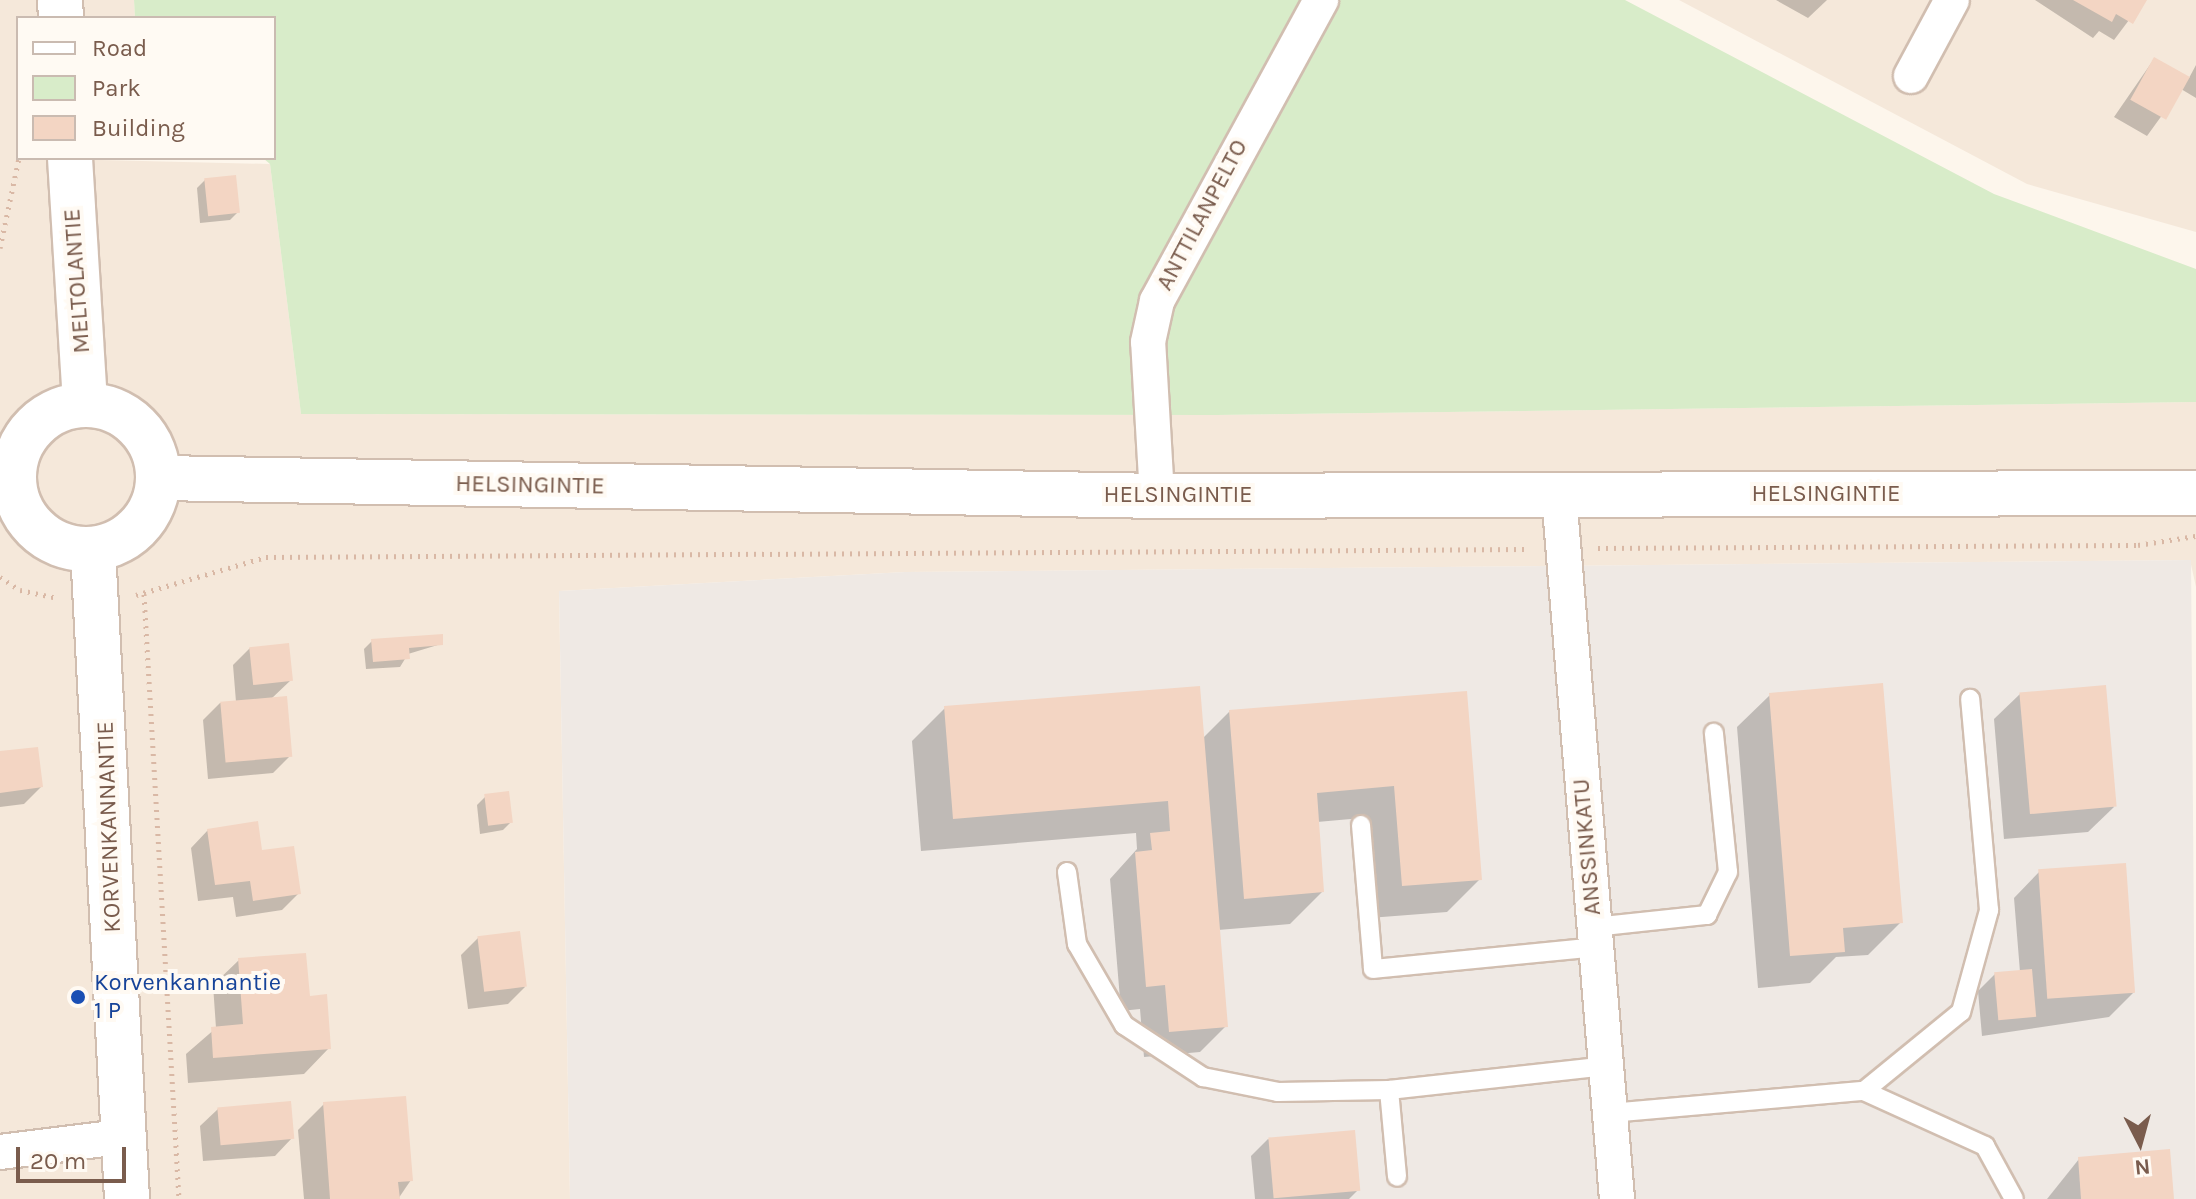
<!DOCTYPE html>
<style>
body{margin:0}
#map{position:relative;width:2196px;height:1199px;overflow:hidden;background:#fdf6ec;font-family:Karla,sans-serif}
div>[style]{position:absolute}
[style*='--x']{left:calc(var(--x)*1px);top:calc(var(--y)*1px);width:calc(var(--w)*1px);rotate:calc(var(--a)*1deg)}
.residential>*{inset:0;background:#f5e8da}
.industrial>*{inset:0;background:#efe9e4}
.green>*{inset:0;background:#d8ecc9}
.shadow>*{inset:0;background:#0003}
.building>*{inset:0;background:#f3d5c3;transform-origin:0 0}
.path>*{height:5px;margin-top:-2.5px;transform-origin:0;background:repeating-linear-gradient(90deg,#d9b8a5 0 2px,transparent 0 8px)}
.roads{filter:drop-shadow(2px 0 #d1beb0) drop-shadow(-2px 0 #d1beb0) drop-shadow(0 2px #d1beb0) drop-shadow(0 -2px #d1beb0)}
.service>*{height:18px;margin:-9px;padding:0 9px;transform-origin:9px;border-radius:9px;background:#fff}
.minor>*{height:34px;margin:-17px;padding:0 17px;transform-origin:17px;border-radius:17px;background:#fff}
.tertiary>*{height:44px;margin:-22px;padding:0 22px;transform-origin:22px;border-radius:22px;background:#fff}
.secondary>*{height:44px;margin:-22px;padding:0 22px;transform-origin:22px;border-radius:22px;background:#fff}
.secondary>.ring{margin:-22px;padding:0;box-sizing:content-box;background:none;border:44px solid #fff;border-radius:50%}
.dots>*{width:22px;height:22px;translate:-50% -50%;box-sizing:border-box;border:4px solid #fffaf3;border-radius:50%}
span{translate:-50% -50%;white-space:nowrap;text-align:center;line-height:1.15;-webkit-text-stroke:8px #fffaf3;paint-order:stroke}
.street-label{font-size:24px;color:#7a5c4d}
.transit-label{font-size:24px;color:#164399}
.left{translate:0 -50%;text-align:left}
.legend{position:absolute;left:16px;top:16px;width:260px;height:144px;box-sizing:border-box;background:#fffaf3;border:2px solid #cabbb1;margin:0;padding:10px 14px;list-style:none;font-size:24px;color:#7a5c4d}
.legend li{display:flex;align-items:center;gap:16px;height:40px}
.legend b{width:40px;border:2px solid #cabbb1}
.north{position:absolute;left:2100px;top:1103px;width:80px;height:80px;-webkit-text-stroke:6px #fffaf3;paint-order:stroke;rotate:174deg;font-size:22px;font-weight:700;line-height:32px;text-align:center;color:#7a5c4d}
.north::after{content:'';display:block;margin:auto;width:28px;height:36px;background:#7a5c4d;clip-path:polygon(50% 0,100% 100%,50% 72%,0 100%)}
.scale{position:absolute;left:16px;top:1147px;width:110px;height:36px;box-sizing:border-box;border:4px solid #7a5c4d;border-top:0;padding-left:10px;font-size:24px;line-height:28px;white-space:nowrap;color:#7a5c4d;-webkit-text-stroke:6px #fffaf3;paint-order:stroke}
</style>
<div id="map">
<div class="residential">
<div style="clip-path:polygon(0 0,134px 0,135px 18px,18px 18px,18px 158px,270px 164px,301px 414px,1216px 415px,2196px 402px,2196px 587px,2190px 560px,905px 572px,559px 591px,570px 1199px,0 1199px)"></div>
<div style="clip-path:polygon(1679px 0,2196px 0,2196px 232px,2027px 184px)"></div>
</div>
<div class="industrial">
<div style="clip-path:polygon(2191px 560px,2196px 1199px,570px 1199px,559px 591px,905px 572px)"></div>
</div>
<div class="green">
<div style="clip-path:polygon(134px 0,1625px 0,1994px 194px,2196px 269px,2196px 402px,1216px 415px,301px 414px,270px 164px,263px 158px,274px 158px,274px 18px,135px 18px)"></div>
</div>
<div class="shadow">
<div style="clip-path:polygon(1776px 0,1827px 0,1808px 18px)"></div>
<div style="clip-path:polygon(2035px 0,2144px 0,2114px 40px,2099px 31px,2093px 38px)"></div>
<div style="clip-path:polygon(2154px 59px,2189px 78px,2196px 65px,2196px 98px,2181px 89px,2147px 136px,2114px 117px)"></div>
<div style="clip-path:polygon(205px 180px,238px 212px,230px 220px,200px 223px,197px 188px)"></div>
<div style="clip-path:polygon(372px 641px,441px 644px,408px 654px,400px 667px,366px 669px,364px 649px)"></div>
<div style="clip-path:polygon(250px 648px,291px 680px,271px 699px,290px 756px,273px 773px,208px 779px,203px 720px,220px 703px,236px 702px,233px 665px)"></div>
<div style="clip-path:polygon(1465px 693px,1480px 879px,1447px 912px,1369px 918px,1362px 818px,1317px 822px,1322px 892px,1290px 924px,1218px 930px,1225px 1027px,1200px 1052px,1144px 1057px,1140px 1009px,1121px 1011px,1110px 879px,1137px 849px,1136px 833px,921px 851px,912px 741px,945px 708px,1202px 739px,1230px 711px)"></div>
<div style="clip-path:polygon(2020px 694px,2114px 807px,2088px 832px,2004px 839px,1994px 719px)"></div>
<div style="clip-path:polygon(1770px 695px,1901px 922px,1868px 955px,1836px 957px,1810px 983px,1758px 988px,1737px 727px)"></div>
<div style="clip-path:polygon(0 753px,41px 787px,24px 804px,0 807px)"></div>
<div style="clip-path:polygon(485px 797px,511px 822px,503px 830px,480px 834px,477px 805px)"></div>
<div style="clip-path:polygon(208px 830px,299px 893px,282px 910px,236px 917px,233px 897px,198px 901px,191px 848px)"></div>
<div style="clip-path:polygon(2039px 872px,2134px 992px,2109px 1017px,1982px 1036px,1978px 991px,1995px 974px,2020px 972px,2014px 898px)"></div>
<div style="clip-path:polygon(478px 938px,525px 987px,508px 1004px,468px 1009px,461px 955px)"></div>
<div style="clip-path:polygon(239px 960px,308px 998px,329px 1048px,304px 1074px,188px 1083px,186px 1054px,216px 1028px,213px 985px)"></div>
<div style="clip-path:polygon(324px 1104px,411px 1180px,398px 1199px,304px 1199px,298px 1130px)"></div>
<div style="clip-path:polygon(218px 1109px,292px 1138px,275px 1156px,203px 1161px,200px 1126px)"></div>
<div style="clip-path:polygon(1268px 1139px,1358px 1190px,1349px 1199px,1255px 1199px,1251px 1156px)"></div>
<div style="clip-path:polygon(2079px 1159px,2172px 1199px,2047px 1199px)"></div>
</div>
<div class="building">
<div style="clip-path:polygon(2073px 0,2147px 0,2133px 24px,2116px 14px,2112px 22px)"></div>
<div style="left:2154px;top:57px;width:41px;height:49px;rotate:29deg"></div>
<div style="left:236px;top:175px;width:38px;height:32px;rotate:84deg"></div>
<div style="clip-path:polygon(443px 634px,443px 645px,409px 648px,410px 659px,373px 662px,371px 639px)"></div>
<div style="left:289px;top:643px;width:38px;height:40px;rotate:84deg"></div>
<div style="clip-path:polygon(1883px 683px,1903px 923px,1843px 928px,1845px 952px,1790px 956px,1769px 693px)"></div>
<div style="left:2106px;top:685px;width:122px;height:87px;rotate:85deg"></div>
<div style="clip-path:polygon(1200px 686px,1228px 1027px,1169px 1032px,1165px 985px,1146px 987px,1135px 852px,1152px 850px,1150px 833px,1170px 831px,1168px 801px,953px 819px,944px 706px)"></div>
<div style="clip-path:polygon(1467px 691px,1482px 880px,1402px 886px,1394px 786px,1317px 793px,1324px 892px,1244px 899px,1229px 710px)"></div>
<div style="left:287px;top:696px;width:61px;height:67px;rotate:85deg"></div>
<div style="clip-path:polygon(38px 747px,43px 787px,0 793px,0 751px)"></div>
<div style="left:509px;top:791px;width:32px;height:25px;rotate:83deg"></div>
<div style="clip-path:polygon(258px 821px,262px 850px,294px 846px,301px 894px,253px 901px,250px 881px,215px 885px,207px 829px)"></div>
<div style="left:2126px;top:863px;width:130px;height:88px;rotate:86deg"></div>
<div style="left:520px;top:931px;width:56px;height:43px;rotate:83deg"></div>
<div style="clip-path:polygon(306px 953px,310px 996px,327px 994px,331px 1049px,213px 1058px,211px 1027px,243px 1024px,238px 958px)"></div>
<div style="left:2032px;top:969px;width:48px;height:38px;rotate:85deg"></div>
<div style="clip-path:polygon(406px 1096px,413px 1181px,398px 1182px,400px 1199px,330px 1199px,323px 1102px)"></div>
<div style="left:291px;top:1101px;width:38px;height:74px;rotate:85deg"></div>
<div style="left:1355px;top:1130px;width:61px;height:87px;rotate:85deg"></div>
<div style="clip-path:polygon(2170px 1149px,2174px 1199px,2081px 1199px,2078px 1157px)"></div>
</div>
<div class="path">
<div style="--x:0;--y:248;--w:92;--a:-78.1"></div>
<div style="--x:1598;--y:548;--w:540;--a:-0.32"></div>
<div style="--x:2138;--y:545;--w:58;--a:-9"></div>
<div style="--x:0;--y:577;--w:24;--a:33"></div>
<div style="--x:20;--y:590;--w:39;--a:12"></div>
<div style="--x:144;--y:594;--w:606;--a:86.69"></div>
<div style="--x:136;--y:595;--w:135;--a:-16.3"></div>
<div style="--x:266;--y:557;--w:1262;--a:-0.36"></div>
</div>
<div class="roads">
<div class="service">
<div style="--x:1361;--y:825;--w:144;--a:85.2"></div>
<div style="--x:1373;--y:969;--w:224;--a:-5.6"></div>
<div style="--x:1067;--y:872;--w:73;--a:82.1"></div>
<div style="--x:1077;--y:944;--w:94;--a:59.9"></div>
<div style="--x:1124;--y:1025;--w:95;--a:33.4"></div>
<div style="--x:1203;--y:1077;--w:76;--a:11.3"></div>
<div style="--x:1278;--y:1092;--w:111;--a:-1"></div>
<div style="--x:1389;--y:1090;--w:218;--a:-6.3"></div>
<div style="--x:1594;--y:927;--w:114;--a:-6.1"></div>
<div style="--x:1707;--y:915;--w:48;--a:-64"></div>
<div style="--x:1728;--y:872;--w:140;--a:-95.8"></div>
<div style="--x:1389;--y:1090;--w:87;--a:84.7"></div>
<div style="--x:1864;--y:1091;--w:125;--a:-39.2"></div>
<div style="--x:1961;--y:1012;--w:106;--a:-74.6"></div>
<div style="--x:1989;--y:910;--w:212;--a:-95.1"></div>
<div style="--x:1610;--y:1113;--w:255;--a:-5"></div>
<div style="--x:1864;--y:1091;--w:133;--a:24.4"></div>
<div style="--x:1985;--y:1146;--w:60;--a:61.3"></div>
</div>
<div class="minor">
<div style="--x:1911;--y:76;--w:86;--a:-61.7"></div>
<div style="--x:1559;--y:495;--w:706;--a:85.29"></div>
<div style="--x:1157;--y:496;--w:154;--a:-93.3"></div>
<div style="--x:1148;--y:342;--w:42;--a:-77.6"></div>
<div style="--x:1157;--y:301;--w:343;--a:-61.4"></div>
<div style="--x:0;--y:1152;--w:122;--a:-7.1"></div>
</div>
<div class="tertiary">
<div style="--x:60;--y:0;--w:18;--a:87"></div>
<div style="--x:70;--y:158;--w:246;--a:86.5"></div>
</div>
<div class="secondary">
<div class="ring" style="left:14px;top:405px;width:100px;height:100px"></div>
<div style="--x:160;--y:478;--w:997;--a:1.03"></div>
<div style="--x:1157;--y:496;--w:1039;--a:-0.17"></div>
<div style="--x:93;--y:550;--w:650;--a:87"></div>
</div>
</div>
<div class="dots">
<div style="left:78px;top:997px;background:#1a4fb4"></div>
</div>
<div class="street-label">
<span style="left:1202px;top:215px;rotate:-62deg">ANTTILANPELTO</span>
<span style="left:77px;top:281px;rotate:-94deg">MELTOLANTIE</span>
<span style="left:530px;top:485px;rotate:1deg">HELSINGINTIE</span>
<span style="left:1826px;top:494px">HELSINGINTIE</span>
<span style="left:1178px;top:495px">HELSINGINTIE</span>
<span style="left:109px;top:827px;rotate:-92deg">KORVENKANNANTIE</span>
<span style="left:1587px;top:847px;rotate:-95deg">ANSSINKATU</span>
</div>
<div class="transit-label">
<span class="left" style="left:94px;top:997px">Korvenkannantie<br>1 P</span>
</div>
<ul class="legend">
<li><b style="height:10px;background:#fff"></b>Road</li>
<li><b style="height:22px;background:#d8ecc9"></b>Park</li>
<li><b style="height:22px;background:#f3d5c3"></b>Building</li>
</ul>
<div class="north">N</div>
<div class="scale">20 m</div>
</div>
